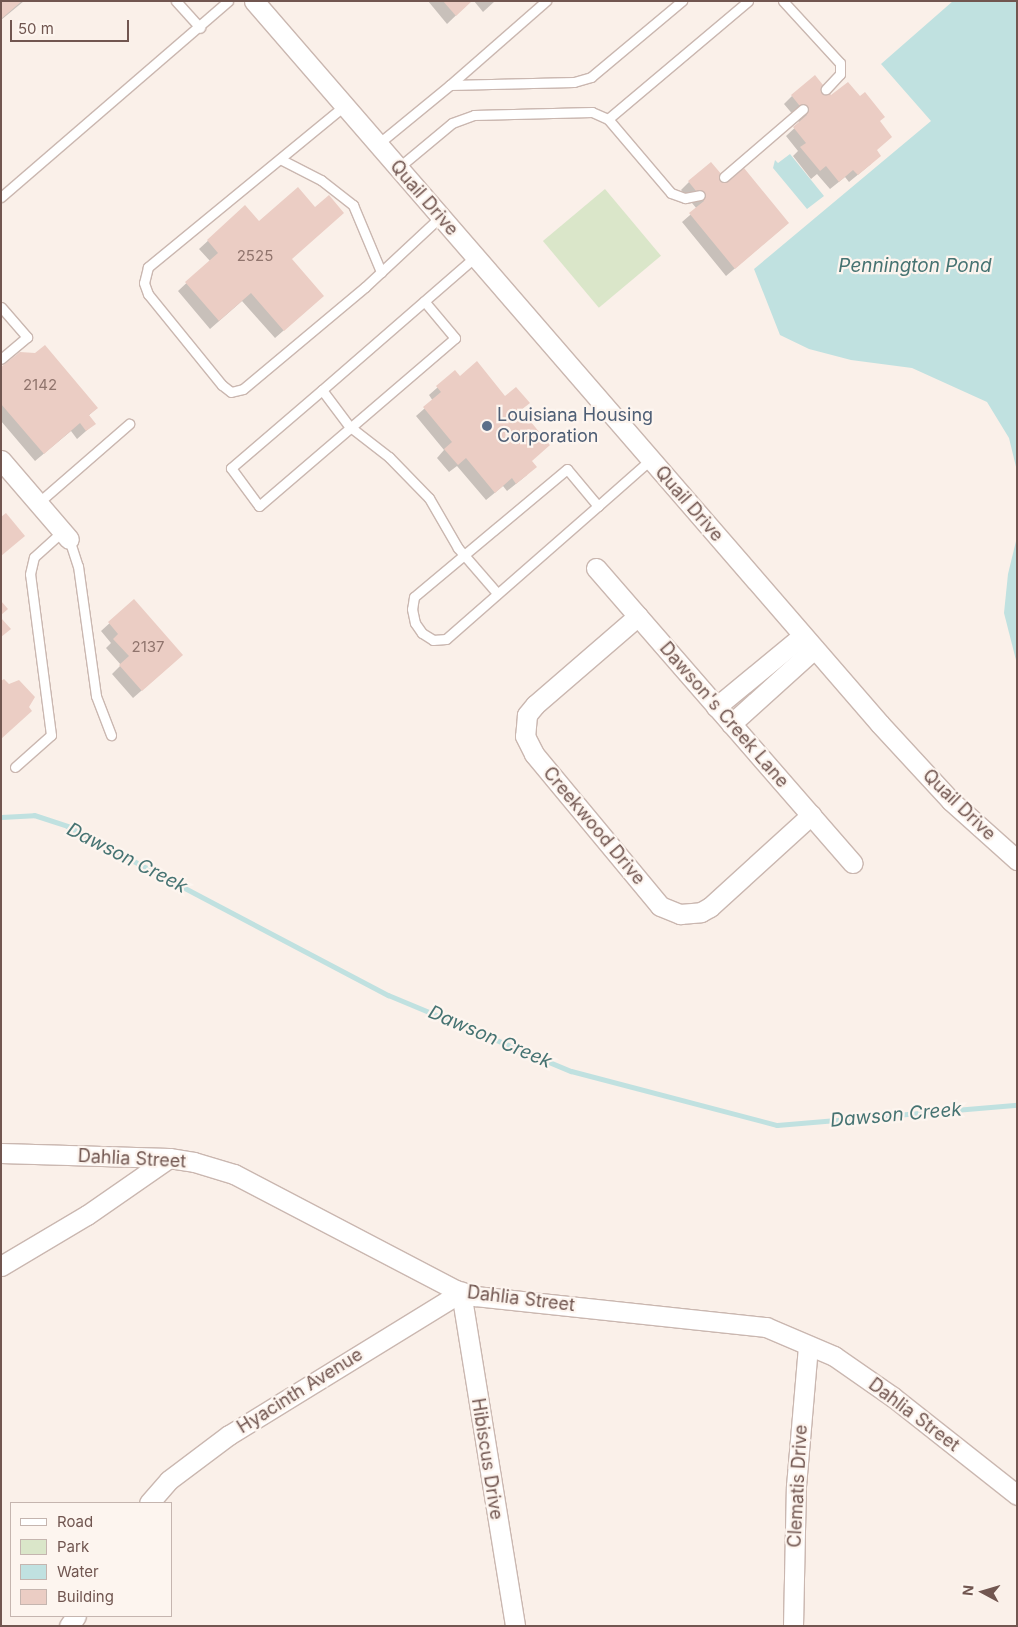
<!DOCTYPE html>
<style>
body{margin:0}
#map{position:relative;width:1018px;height:1627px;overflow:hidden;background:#faf0e9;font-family:Inter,sans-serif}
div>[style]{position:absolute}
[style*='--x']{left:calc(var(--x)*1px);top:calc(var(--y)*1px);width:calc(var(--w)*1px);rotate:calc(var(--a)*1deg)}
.green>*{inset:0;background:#dae6c9;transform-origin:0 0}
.water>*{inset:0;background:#c0e1e0}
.shadow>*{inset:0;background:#0003}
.stream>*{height:5px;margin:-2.5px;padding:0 2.5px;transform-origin:2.5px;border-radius:2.5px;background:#c0e1e0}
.building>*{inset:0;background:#ebcdc4}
.roads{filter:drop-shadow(1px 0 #cab7b0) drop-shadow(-1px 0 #cab7b0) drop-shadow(0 1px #cab7b0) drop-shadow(0 -1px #cab7b0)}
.service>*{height:9px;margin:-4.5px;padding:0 4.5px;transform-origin:4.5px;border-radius:4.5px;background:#fff}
.minor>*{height:19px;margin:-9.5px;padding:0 9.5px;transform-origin:9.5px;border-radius:9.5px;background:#fff}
.dots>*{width:14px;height:14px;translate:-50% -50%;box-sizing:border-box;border:2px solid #fdf5ef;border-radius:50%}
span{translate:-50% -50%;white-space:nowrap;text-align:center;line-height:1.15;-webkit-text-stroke:4.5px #fdf5ef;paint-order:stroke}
.number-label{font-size:15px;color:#90746d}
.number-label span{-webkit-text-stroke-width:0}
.street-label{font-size:18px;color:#715650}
.service-label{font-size:18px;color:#4e5e75}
.left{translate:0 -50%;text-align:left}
.water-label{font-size:19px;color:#467372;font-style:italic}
.frame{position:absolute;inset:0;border:2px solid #715650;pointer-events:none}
.legend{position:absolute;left:10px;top:1502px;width:162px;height:115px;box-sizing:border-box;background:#fdf5ef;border:1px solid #c5b5af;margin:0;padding:6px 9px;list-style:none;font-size:15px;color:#715650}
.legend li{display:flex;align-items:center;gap:10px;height:25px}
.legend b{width:25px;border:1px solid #c5b5af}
.north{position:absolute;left:958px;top:1567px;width:50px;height:50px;-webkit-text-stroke:4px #fdf5ef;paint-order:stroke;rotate:276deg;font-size:14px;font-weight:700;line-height:20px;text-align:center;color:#715650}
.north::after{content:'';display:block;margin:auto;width:18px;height:22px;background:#715650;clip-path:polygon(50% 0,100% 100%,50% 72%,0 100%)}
.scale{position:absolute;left:10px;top:20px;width:119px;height:22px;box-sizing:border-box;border:2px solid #715650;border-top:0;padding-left:6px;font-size:15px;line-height:18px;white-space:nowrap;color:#715650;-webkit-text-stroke:4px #fdf5ef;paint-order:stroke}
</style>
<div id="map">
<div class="green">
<div style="left:605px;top:189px;width:87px;height:81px;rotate:50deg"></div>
</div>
<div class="water">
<div style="clip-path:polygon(953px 1px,1017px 1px,1017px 471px,1009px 438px,987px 402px,912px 368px,851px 360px,809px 349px,780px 335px,754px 269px,931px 121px,881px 64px)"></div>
<div style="clip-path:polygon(790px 154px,824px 196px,807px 209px,773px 168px,775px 160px,778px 163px)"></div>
<div style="clip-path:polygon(1017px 537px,1017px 664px,1004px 613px,1008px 574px)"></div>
</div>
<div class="shadow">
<div style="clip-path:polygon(1px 1px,24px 1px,1px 20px)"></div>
<div style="clip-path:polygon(428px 1px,471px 1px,447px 24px)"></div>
<div style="clip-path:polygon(474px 1px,495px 1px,483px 12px)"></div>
<div style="clip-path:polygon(792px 96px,831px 97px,879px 122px,871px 164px,849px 182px,845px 177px,830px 189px,817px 174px,811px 179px,793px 156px,798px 151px,786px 136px,800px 123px,784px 104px)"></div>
<div style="clip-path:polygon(689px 182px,728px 184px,788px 223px,726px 276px,682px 222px,697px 209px,681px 190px)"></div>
<div style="clip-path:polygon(245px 207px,290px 260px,314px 304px,275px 338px,242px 301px,210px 329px,178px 291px,210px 261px,199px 249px)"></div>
<div style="clip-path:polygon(1px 368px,97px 408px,88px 416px,94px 424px,77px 439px,71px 431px,35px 461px,1px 421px)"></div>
<div style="clip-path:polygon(455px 372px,460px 378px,505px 397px,528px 403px,520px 411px,531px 462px,527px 475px,507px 491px,503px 486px,486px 500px,457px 466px,449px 472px,437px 458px,444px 450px,416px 416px,433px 401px,429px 395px)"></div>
<div style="clip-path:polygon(134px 601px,173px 663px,133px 698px,112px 674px,121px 665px,106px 648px,111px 643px,101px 631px)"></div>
</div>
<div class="stream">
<div style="--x:1;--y:817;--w:33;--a:-3"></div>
<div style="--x:34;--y:815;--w:35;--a:18"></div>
<div style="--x:67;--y:826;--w:363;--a:27.8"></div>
<div style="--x:388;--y:995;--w:198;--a:22.6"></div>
<div style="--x:571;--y:1071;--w:213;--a:14.7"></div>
<div style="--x:777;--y:1125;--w:241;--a:-4.8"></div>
</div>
<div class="building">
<div style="clip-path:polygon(1px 1px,22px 1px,1px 19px)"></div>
<div style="clip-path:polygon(443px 1px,472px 1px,456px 16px)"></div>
<div style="clip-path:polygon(815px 75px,831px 95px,848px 82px,860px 96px,865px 92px,885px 117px,880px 121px,892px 137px,877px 150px,881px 156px,858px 175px,853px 170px,839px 182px,826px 166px,820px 171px,800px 147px,806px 143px,793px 127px,807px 115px,791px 95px)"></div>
<div style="clip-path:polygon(711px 162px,728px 182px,744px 168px,789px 223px,735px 269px,689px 213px,704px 201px,688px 181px)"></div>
<div style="clip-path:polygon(298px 187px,315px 207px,329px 195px,344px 213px,292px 259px,324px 296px,284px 331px,251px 293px,219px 321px,185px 282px,218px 253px,207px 240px,245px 205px,259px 221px)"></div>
<div style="clip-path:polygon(45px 345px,98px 408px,89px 415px,96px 424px,86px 431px,80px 423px,44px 454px,1px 404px,1px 367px,20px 352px,35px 353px)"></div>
<div style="clip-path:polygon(477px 361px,505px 396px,516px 387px,530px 403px,521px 410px,550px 445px,532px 461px,537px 467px,516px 484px,512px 478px,495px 493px,466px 458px,458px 465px,444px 449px,452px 442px,423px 407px,441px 392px,436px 386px,455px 370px,460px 376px)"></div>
<div style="clip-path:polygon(6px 513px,25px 536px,1px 556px,1px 517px)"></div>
<div style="clip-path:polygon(134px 599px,183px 655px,142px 691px,119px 665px,129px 656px,113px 639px,118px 634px,108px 622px)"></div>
<div style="clip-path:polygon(1px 601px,8px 609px,1px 615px)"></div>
<div style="clip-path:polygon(1px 618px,11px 629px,1px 637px)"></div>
<div style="clip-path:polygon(4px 679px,9px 684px,19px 680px,35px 697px,29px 707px,32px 711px,1px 739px,1px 681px)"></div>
</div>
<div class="roads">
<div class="service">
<div style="--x:176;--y:1;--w:36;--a:48"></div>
<div style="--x:783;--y:1;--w:84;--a:47.4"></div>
<div style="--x:840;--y:63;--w:11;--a:90"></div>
<div style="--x:840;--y:74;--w:21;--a:133"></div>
<div style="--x:450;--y:85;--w:128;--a:-41.2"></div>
<div style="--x:344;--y:106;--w:254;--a:140.6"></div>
<div style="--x:148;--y:267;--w:16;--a:104"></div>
<div style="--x:144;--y:283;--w:12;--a:70"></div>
<div style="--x:148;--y:294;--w:117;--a:50.9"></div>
<div style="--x:222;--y:385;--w:11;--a:38"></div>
<div style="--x:231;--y:392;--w:12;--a:-14"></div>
<div style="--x:243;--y:389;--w:159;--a:-39.9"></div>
<div style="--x:365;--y:287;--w:103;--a:-43"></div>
<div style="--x:608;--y:119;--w:183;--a:-40.1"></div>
<div style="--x:378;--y:144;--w:93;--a:-39.3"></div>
<div style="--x:450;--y:85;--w:124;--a:-1.4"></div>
<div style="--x:574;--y:82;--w:18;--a:-16"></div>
<div style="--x:591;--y:77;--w:119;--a:-39.9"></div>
<div style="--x:280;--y:159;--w:46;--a:27.1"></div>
<div style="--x:321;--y:180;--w:41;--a:38"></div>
<div style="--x:353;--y:205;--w:73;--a:67.3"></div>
<div style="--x:398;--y:168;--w:70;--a:-39.8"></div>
<div style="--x:452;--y:123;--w:23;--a:-20"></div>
<div style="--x:474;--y:115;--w:118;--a:-1.5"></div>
<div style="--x:592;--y:112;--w:17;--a:24"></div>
<div style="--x:608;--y:119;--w:97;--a:49.6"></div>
<div style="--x:671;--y:193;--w:15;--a:20"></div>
<div style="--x:685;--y:198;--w:15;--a:-11"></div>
<div style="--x:724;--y:177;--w:104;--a:-40.7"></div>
<div style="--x:1;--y:197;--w:300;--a:-40.8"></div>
<div style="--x:475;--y:257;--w:203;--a:139"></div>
<div style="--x:322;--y:390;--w:45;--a:53.1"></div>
<div style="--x:349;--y:426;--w:51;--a:37.8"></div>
<div style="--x:389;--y:457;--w:57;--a:45.7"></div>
<div style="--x:429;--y:498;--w:58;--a:59.9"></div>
<div style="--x:458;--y:548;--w:60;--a:49.1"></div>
<div style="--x:1;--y:307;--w:40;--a:49"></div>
<div style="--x:27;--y:337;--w:34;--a:140"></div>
<div style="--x:322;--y:390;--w:120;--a:139.4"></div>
<div style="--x:231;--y:468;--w:47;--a:53.6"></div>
<div style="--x:259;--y:506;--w:258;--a:-40.6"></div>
<div style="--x:455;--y:338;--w:48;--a:-130"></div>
<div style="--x:38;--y:503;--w:121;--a:-41"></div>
<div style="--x:598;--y:506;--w:48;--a:-130"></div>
<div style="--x:567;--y:469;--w:199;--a:140.1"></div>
<div style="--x:414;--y:597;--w:12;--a:99"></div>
<div style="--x:412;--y:609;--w:14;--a:78"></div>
<div style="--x:415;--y:623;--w:12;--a:55"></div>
<div style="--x:422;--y:633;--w:13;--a:32"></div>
<div style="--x:433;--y:640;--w:13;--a:-4"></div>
<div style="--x:446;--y:639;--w:202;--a:-41.2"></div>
<div style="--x:598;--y:506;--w:69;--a:-41.5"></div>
<div style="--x:69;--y:539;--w:28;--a:72"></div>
<div style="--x:78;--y:566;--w:131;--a:82.1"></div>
<div style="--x:96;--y:696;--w:42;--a:69"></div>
<div style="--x:15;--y:767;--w:48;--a:-41.6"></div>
<div style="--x:51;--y:735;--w:162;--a:-97.4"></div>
<div style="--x:30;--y:574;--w:17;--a:-77"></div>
<div style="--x:34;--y:557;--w:39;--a:-42"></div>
</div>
<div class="minor">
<div style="--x:254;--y:1;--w:956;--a:49.11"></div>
<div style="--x:880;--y:724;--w:105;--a:47.3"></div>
<div style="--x:951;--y:801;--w:89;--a:41.8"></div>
<div style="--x:1;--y:460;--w:104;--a:49.3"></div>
<div style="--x:596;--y:568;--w:391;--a:49"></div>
<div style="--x:638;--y:616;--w:136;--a:139.2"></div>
<div style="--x:535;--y:705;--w:13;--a:129"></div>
<div style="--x:527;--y:715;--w:21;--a:95"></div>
<div style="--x:525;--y:736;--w:20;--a:63"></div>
<div style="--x:534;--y:754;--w:197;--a:50.3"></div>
<div style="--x:660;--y:906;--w:22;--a:22"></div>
<div style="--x:680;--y:914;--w:21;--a:-5"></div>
<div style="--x:701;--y:912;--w:10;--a:-29"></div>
<div style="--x:710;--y:907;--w:137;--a:-42.3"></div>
<div style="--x:716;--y:707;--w:112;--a:-39.5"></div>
<div style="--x:731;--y:724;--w:112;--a:-42.1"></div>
<div style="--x:1;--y:1153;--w:168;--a:1.7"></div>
<div style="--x:169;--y:1158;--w:25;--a:9"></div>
<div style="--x:194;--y:1162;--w:42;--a:16.7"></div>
<div style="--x:234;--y:1174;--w:250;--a:27.6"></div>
<div style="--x:456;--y:1290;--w:20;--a:18"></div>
<div style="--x:475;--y:1296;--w:293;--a:6.1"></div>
<div style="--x:766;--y:1327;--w:74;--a:23.1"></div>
<div style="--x:834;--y:1356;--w:72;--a:34.8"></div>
<div style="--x:893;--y:1397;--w:158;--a:38.3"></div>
<div style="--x:1;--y:1266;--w:100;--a:-30.7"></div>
<div style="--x:87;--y:1215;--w:100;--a:-34.8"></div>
<div style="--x:149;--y:1503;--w:30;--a:-49"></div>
<div style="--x:169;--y:1480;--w:75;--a:-36.9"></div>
<div style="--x:229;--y:1435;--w:273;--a:-31.6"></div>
<div style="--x:461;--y:1292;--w:338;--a:80.8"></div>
<div style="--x:69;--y:1626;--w:12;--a:-55"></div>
<div style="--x:793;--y:1626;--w:140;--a:-88.8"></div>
<div style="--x:796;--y:1486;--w:141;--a:-85.1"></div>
</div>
</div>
<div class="dots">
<div style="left:487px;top:426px;background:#5c6f8a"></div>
</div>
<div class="number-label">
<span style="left:255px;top:256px">2525</span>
<span style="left:40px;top:385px">2142</span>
<span style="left:148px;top:647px">2137</span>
</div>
<div class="street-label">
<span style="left:424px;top:198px;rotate:49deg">Quail Drive</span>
<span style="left:689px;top:504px;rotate:49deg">Quail Drive</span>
<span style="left:724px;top:715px;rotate:49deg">Dawson's Creek Lane</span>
<span style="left:959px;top:805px;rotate:44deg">Quail Drive</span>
<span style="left:594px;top:826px;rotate:50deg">Creekwood Drive</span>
<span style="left:132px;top:1159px;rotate:3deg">Dahlia Street</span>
<span style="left:521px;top:1299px;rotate:7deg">Dahlia Street</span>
<span style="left:300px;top:1391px;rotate:-32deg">Hyacinth Avenue</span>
<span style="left:914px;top:1415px;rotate:37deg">Dahlia Street</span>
<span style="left:487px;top:1459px;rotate:81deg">Hibiscus Drive</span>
<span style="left:798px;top:1486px;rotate:-87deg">Clematis Drive</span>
</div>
<div class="service-label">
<span class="left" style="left:497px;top:426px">Louisiana Housing<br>Corporation</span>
</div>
<div class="water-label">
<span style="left:915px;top:266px">Pennington Pond</span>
<span style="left:127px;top:858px;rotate:27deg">Dawson Creek</span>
<span style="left:490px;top:1037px;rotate:23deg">Dawson Creek</span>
<span style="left:896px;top:1115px;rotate:-5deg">Dawson Creek</span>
</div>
<div class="frame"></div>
<ul class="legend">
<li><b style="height:6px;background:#fff"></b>Road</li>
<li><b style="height:14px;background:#dae6c9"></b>Park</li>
<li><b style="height:14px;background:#c0e1e0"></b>Water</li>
<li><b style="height:14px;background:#ebcdc4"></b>Building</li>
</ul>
<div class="north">N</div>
<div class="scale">50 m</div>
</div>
